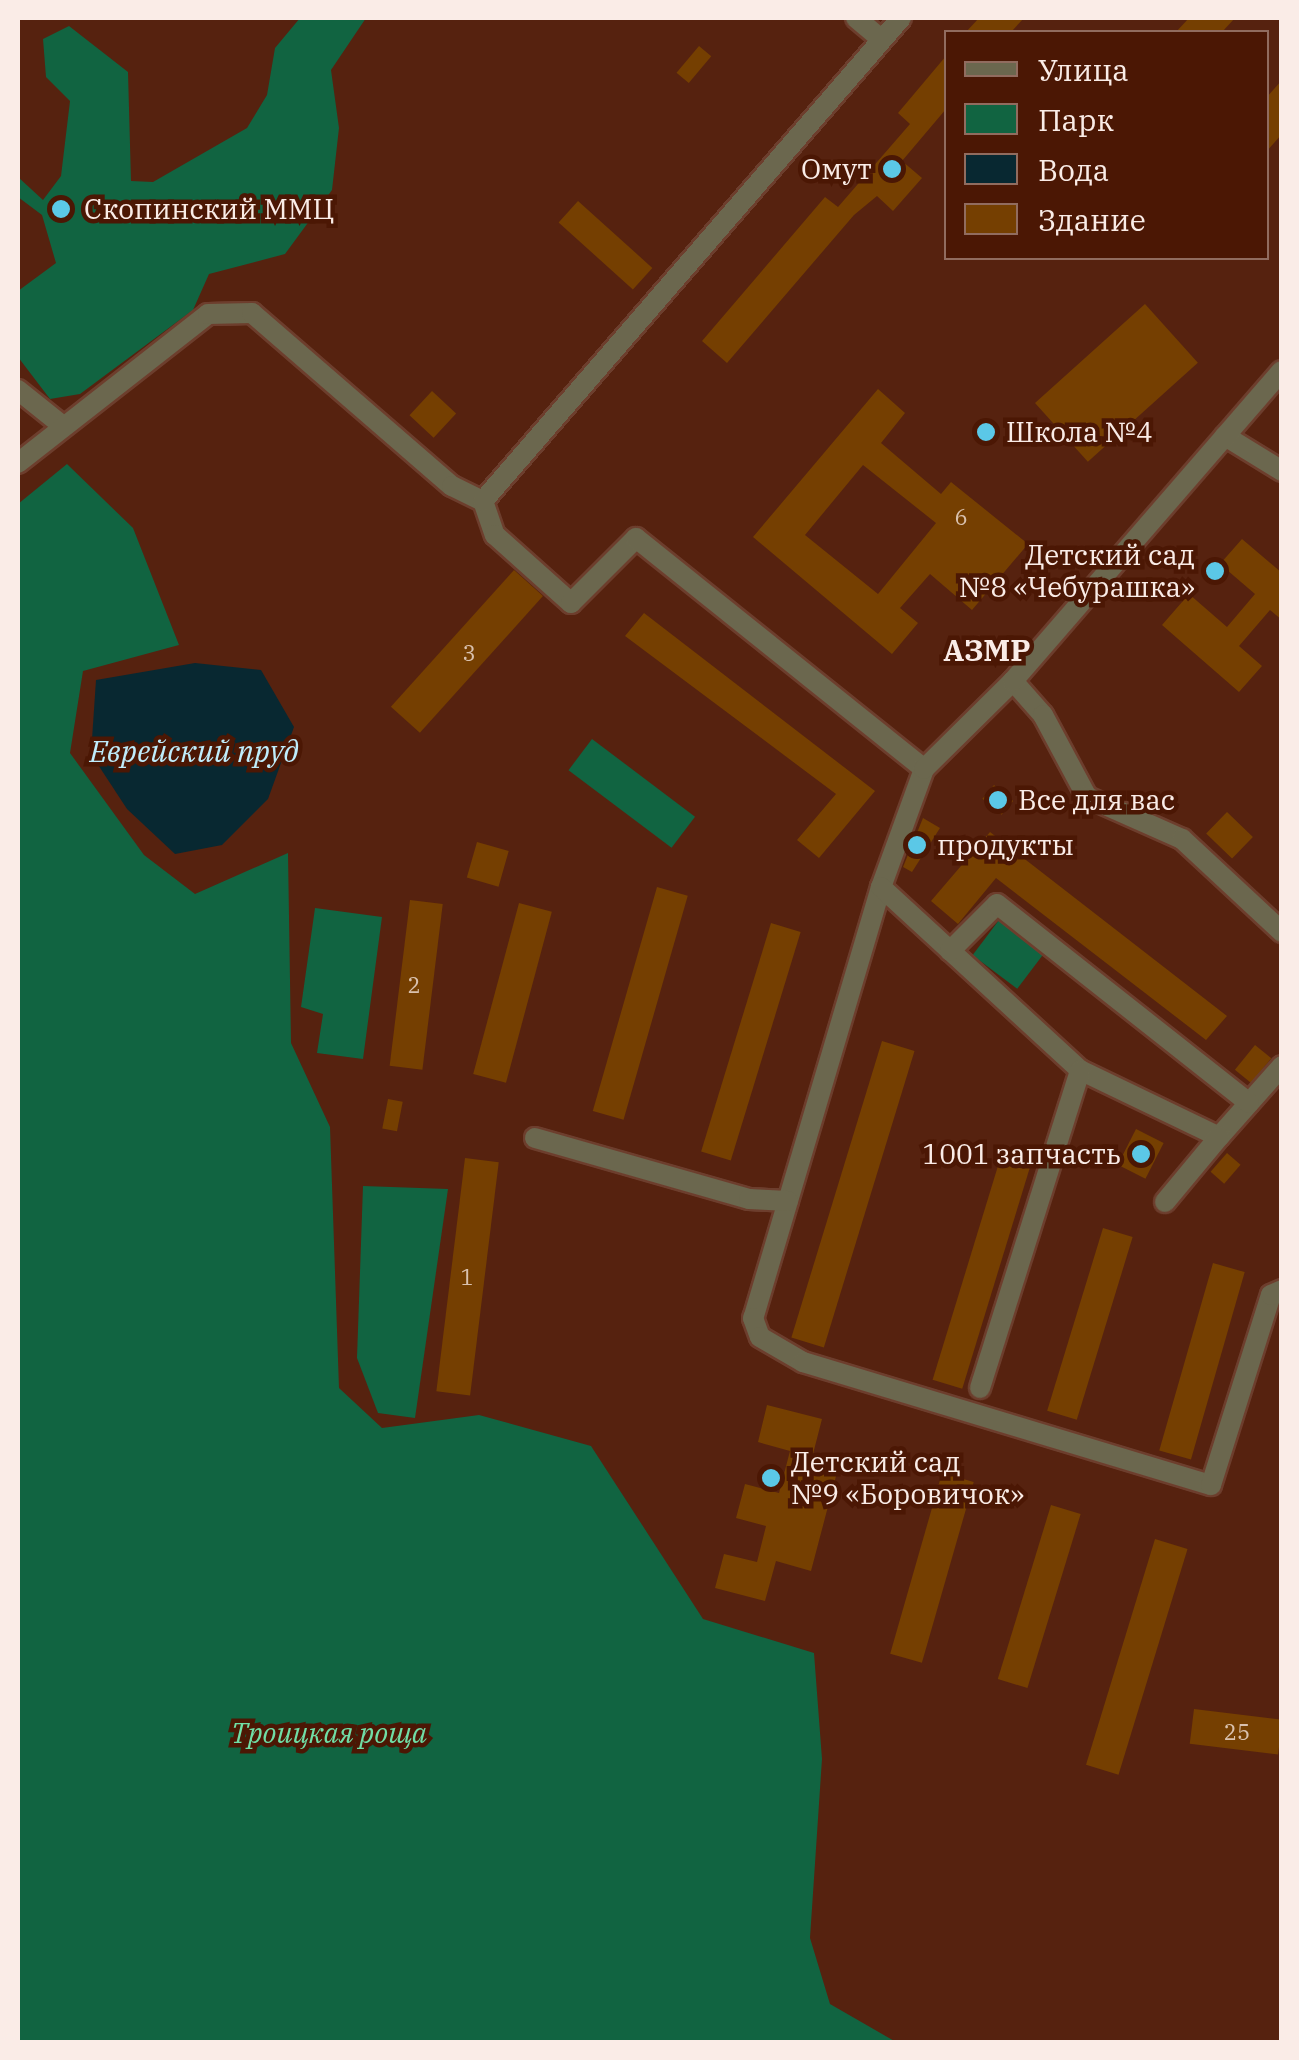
<!DOCTYPE html>
<meta charset="utf-8">
<style>
body{margin:0}
#map{position:relative;width:1299px;height:2060px;overflow:hidden;background:#56220f;font-family:"IBM Plex Serif",serif}
div>[style]{position:absolute}
[style*='--x']{left:calc(var(--x)*1px);top:calc(var(--y)*1px);width:calc(var(--w)*1px);rotate:calc(var(--a)*1deg)}
.green>*{inset:0;background:#116441;transform-origin:0 0}
.water>*{inset:0;background:#082831}
.building>*{inset:0;background:#753f01;transform-origin:0 0}
.roads{filter:drop-shadow(2px 0 #6d3e2d) drop-shadow(-2px 0 #6d3e2d) drop-shadow(0 2px #6d3e2d) drop-shadow(0 -2px #6d3e2d)}
.minor>*{height:20px;margin:-10px;padding:0 10px;transform-origin:10px;border-radius:10px;background:#6b674e}
.dots>*{width:28px;height:28px;translate:-50% -50%;box-sizing:border-box;border:5px solid #4b1704;border-radius:50%}
span{translate:-50% -50%;white-space:nowrap;text-align:center;line-height:1.15;-webkit-text-stroke:9px #4b1704;paint-order:stroke}
.number-label{font-size:22px;color:#d9c1ae}
.number-label span{-webkit-text-stroke-width:0}
.poi-label{font-size:28px;color:#faece7}
.right{translate:-100% -50%;text-align:right}
.left{translate:0 -50%;text-align:left}
.park-label{font-size:28px;color:#70dea6;font-style:italic}
.neighbourhood-label{font-size:30px;color:#faece7;font-weight:700}
.water-label{font-size:30px;color:#bfedfc;font-style:italic}
.frame{position:absolute;inset:0;border:20px solid #faece7;pointer-events:none}
.legend{position:absolute;left:944px;top:30px;width:325px;height:230px;box-sizing:border-box;background:#4b1704;border:2px solid #916c5f;margin:0;padding:12px 18px;list-style:none;font-size:30px;color:#faece7}
.legend li{display:flex;align-items:center;gap:20px;height:50px}
.legend b{width:50px;border:2px solid #916c5f}
</style>
<div id="map">
<div class="green">
<div style="clip-path:polygon(300px 18px,366px 18px,331px 70px,339px 128px,332px 190px,285px 254px,209px 274px,193px 310px,80px 394px,50px 399px,18px 357px,18px 291px,56px 263px,42px 215px,18px 197px,18px 177px,43px 200px,61px 176px,70px 101px,46px 77px,43px 39px,69px 26px,128px 72px,131px 181px,153px 182px,247px 128px,267px 95px,275px 48px)"></div>
<div style="clip-path:polygon(67px 464px,133px 528px,179px 645px,83px 671px,70px 753px,144px 855px,195px 894px,288px 853px,291px 1043px,330px 1127px,339px 1388px,382px 1428px,479px 1415px,591px 1446px,703px 1619px,814px 1653px,822px 1759px,810px 1938px,830px 2004px,896px 2042px,18px 2042px,18px 504px)"></div>
<div style="left:592px;top:739px;width:129px;height:39px;rotate:37deg"></div>
<div style="clip-path:polygon(315px 908px,382px 917px,363px 1059px,317px 1053px,323px 1014px,301px 1007px)"></div>
<div style="left:999px;top:920px;width:56px;height:44px;rotate:37deg"></div>
<div style="clip-path:polygon(363px 1186px,448px 1189px,415px 1418px,378px 1413px,357px 1358px)"></div>
</div>
<div class="water">
<div style="clip-path:polygon(195px 663px,261px 670px,294px 727px,268px 799px,222px 845px,175px 854px,127px 809px,91px 754px,96px 680px)"></div>
</div>
<div class="building">
<div style="clip-path:polygon(979px 18px,1024px 18px,1011px 32px,966px 32px)"></div>
<div style="clip-path:polygon(1189px 18px,1235px 18px,1222px 32px,1176px 32px)"></div>
<div style="left:699px;top:46px;width:16px;height:35px;rotate:40deg"></div>
<div style="clip-path:polygon(946px 56px,946px 109px,902px 161px,922px 178px,893px 211px,877px 196px,854px 215px,727px 363px,702px 341px,825px 197px,838px 207px,910px 124px,898px 113px)"></div>
<div style="clip-path:polygon(1282px 80px,1282px 134px,1266px 152px,1266px 98px)"></div>
<div style="left:578px;top:201px;width:100px;height:29px;rotate:42deg"></div>
<div style="left:1145px;top:304px;width:79px;height:148px;rotate:48deg"></div>
<div style="clip-path:polygon(evenodd,878px 389px,905px 413px,881px 443px,941px 494px,951px 482px,1028px 544px,972px 610px,930px 574px,900px 608px,918px 623px,892px 654px,753px 537px,878px 389px,863px 465px,936px 523px,878px 594px,805px 535px,863px 465px)"></div>
<div style="left:432px;top:391px;width:33px;height:33px;rotate:43deg"></div>
<div style="clip-path:polygon(1242px 539px,1282px 573px,1282px 620px,1270px 610px,1239px 646px,1262px 666px,1239px 692px,1162px 625px,1189px 594px,1227px 627px,1255px 594px,1220px 564px)"></div>
<div style="left:514px;top:570px;width:39px;height:184px;rotate:42deg"></div>
<div style="clip-path:polygon(644px 613px,875px 791px,819px 858px,797px 840px,836px 794px,625px 636px)"></div>
<div style="left:994px;top:785px;width:25px;height:18px;rotate:40deg"></div>
<div style="left:1227px;top:812px;width:36px;height:30px;rotate:44deg"></div>
<div style="clip-path:polygon(923px 818px,940px 828px,912px 872px,903px 867px)"></div>
<div style="clip-path:polygon(990px 832px,1227px 1016px,1206px 1040px,996px 878px,958px 924px,931px 901px)"></div>
<div style="left:477px;top:842px;width:33px;height:37px;rotate:16deg"></div>
<div style="left:657px;top:887px;width:32px;height:233px;rotate:16deg"></div>
<div style="left:410px;top:900px;width:33px;height:167px;rotate:7deg"></div>
<div style="left:519px;top:903px;width:34px;height:177px;rotate:15deg"></div>
<div style="left:771px;top:923px;width:31px;height:239px;rotate:17deg"></div>
<div style="left:882px;top:1041px;width:34px;height:310px;rotate:17deg"></div>
<div style="left:1255px;top:1045px;width:21px;height:32px;rotate:39deg"></div>
<div style="left:388px;top:1099px;width:15px;height:30px;rotate:11deg"></div>
<div style="left:1136px;top:1129px;width:31px;height:40px;rotate:27deg"></div>
<div style="left:1227px;top:1153px;width:18px;height:25px;rotate:41deg"></div>
<div style="left:1001px;top:1156px;width:31px;height:234px;rotate:17deg"></div>
<div style="left:465px;top:1158px;width:34px;height:235px;rotate:7deg"></div>
<div style="left:1103px;top:1228px;width:31px;height:191px;rotate:17deg"></div>
<div style="left:1213px;top:1263px;width:33px;height:195px;rotate:16deg"></div>
<div style="clip-path:polygon(767px 1405px,822px 1419px,813px 1454px,840px 1461px,811px 1571px,776px 1561px,765px 1601px,715px 1588px,724px 1554px,757px 1562px,766px 1526px,736px 1518px,745px 1484px,779px 1493px,790px 1451px,758px 1442px)"></div>
<div style="left:942px;top:1473px;width:33px;height:188px;rotate:16deg"></div>
<div style="left:1051px;top:1505px;width:31px;height:182px;rotate:17deg"></div>
<div style="left:1155px;top:1539px;width:34px;height:236px;rotate:17deg"></div>
<div style="left:1194px;top:1709px;width:89px;height:35px;rotate:7deg"></div>
</div>
<div class="roads">
<div class="minor">
<div style="--x:856;--y:18;--w:33;--a:40"></div>
<div style="--x:18;--y:390;--w:58;--a:38.7"></div>
<div style="--x:1225;--y:436;--w:67;--a:31.6"></div>
<div style="--x:18;--y:463;--w:241;--a:-38.1"></div>
<div style="--x:208;--y:314;--w:44;--a:-1.3"></div>
<div style="--x:252;--y:313;--w:264;--a:40.9"></div>
<div style="--x:452;--y:486;--w:34;--a:26"></div>
<div style="--x:483;--y:501;--w:36;--a:71"></div>
<div style="--x:495;--y:535;--w:102;--a:41.8"></div>
<div style="--x:571;--y:603;--w:92;--a:-45"></div>
<div style="--x:636;--y:538;--w:369;--a:38.7"></div>
<div style="--x:924;--y:769;--w:126;--a:110"></div>
<div style="--x:881;--y:887;--w:450;--a:106.5"></div>
<div style="--x:753;--y:1318;--w:20;--a:70"></div>
<div style="--x:760;--y:1337;--w:50;--a:30.2"></div>
<div style="--x:803;--y:1362;--w:426;--a:16.8"></div>
<div style="--x:1211;--y:1485;--w:199;--a:-72.5"></div>
<div style="--x:1271;--y:1295;--w:12;--a:-24"></div>
<div style="--x:483;--y:501;--w:639;--a:-49.13"></div>
<div style="--x:1013;--y:681;--w:45;--a:48.6"></div>
<div style="--x:1043;--y:715;--w:93;--a:61.8"></div>
<div style="--x:1087;--y:797;--w:104;--a:23.9"></div>
<div style="--x:1182;--y:839;--w:137;--a:42.9"></div>
<div style="--x:924;--y:769;--w:125;--a:-44.7"></div>
<div style="--x:1013;--y:681;--w:410;--a:-49.1"></div>
<div style="--x:881;--y:887;--w:270;--a:42.6"></div>
<div style="--x:1080;--y:1070;--w:154;--a:25.7"></div>
<div style="--x:1219;--y:1137;--w:95;--a:-48.4"></div>
<div style="--x:950;--y:951;--w:66;--a:-45"></div>
<div style="--x:997;--y:904;--w:321;--a:38.3"></div>
<div style="--x:535;--y:1138;--w:223;--a:15.9"></div>
<div style="--x:749;--y:1199;--w:39;--a:3"></div>
<div style="--x:1165;--y:1202;--w:85;--a:-50.3"></div>
<div style="--x:980;--y:1388;--w:333;--a:-72.5"></div>
</div>
</div>
<div class="dots">
<div style="left:892px;top:169px;background:#5bc8e7"></div>
<div style="left:61px;top:209px;background:#5bc8e7"></div>
<div style="left:986px;top:432px;background:#5bc8e7"></div>
<div style="left:1215px;top:571px;background:#5bc8e7"></div>
<div style="left:998px;top:800px;background:#5bc8e7"></div>
<div style="left:917px;top:845px;background:#5bc8e7"></div>
<div style="left:1141px;top:1154px;background:#5bc8e7"></div>
<div style="left:771px;top:1478px;background:#5bc8e7"></div>
</div>
<div class="number-label">
<span style="left:961px;top:517px">6</span>
<span style="left:469px;top:653px">3</span>
<span style="left:414px;top:985px">2</span>
<span style="left:467px;top:1277px">1</span>
<span style="left:1237px;top:1732px">25</span>
</div>
<div class="poi-label">
<span class="right" style="left:872px;top:169px">Омут</span>
<span class="left" style="left:84px;top:209px">Скопинский ММЦ</span>
<span class="left" style="left:1006px;top:432px">Школа №4</span>
<span class="right" style="left:1195px;top:571px">Детский сад<br>№8 «Чебурашка»</span>
<span class="left" style="left:1018px;top:800px">Все для вас</span>
<span class="left" style="left:937px;top:845px">продукты</span>
<span class="right" style="left:1121px;top:1154px">1001 запчасть</span>
<span class="left" style="left:791px;top:1478px">Детский сад<br>№9 «Боровичок»</span>
</div>
<div class="park-label">
<span style="left:329px;top:1733px">Троицкая роща</span>
</div>
<div class="neighbourhood-label">
<span style="left:987px;top:650px">АЗМР</span>
</div>
<div class="water-label">
<span style="left:194px;top:751px">Еврейский пруд</span>
</div>
<div class="frame"></div>
<ul class="legend">
<li><b style="height:12px;background:#6b674e"></b>Улица</li>
<li><b style="height:28px;background:#116441"></b>Парк</li>
<li><b style="height:28px;background:#082831"></b>Вода</li>
<li><b style="height:28px;background:#753f01"></b>Здание</li>
</ul>
</div>
